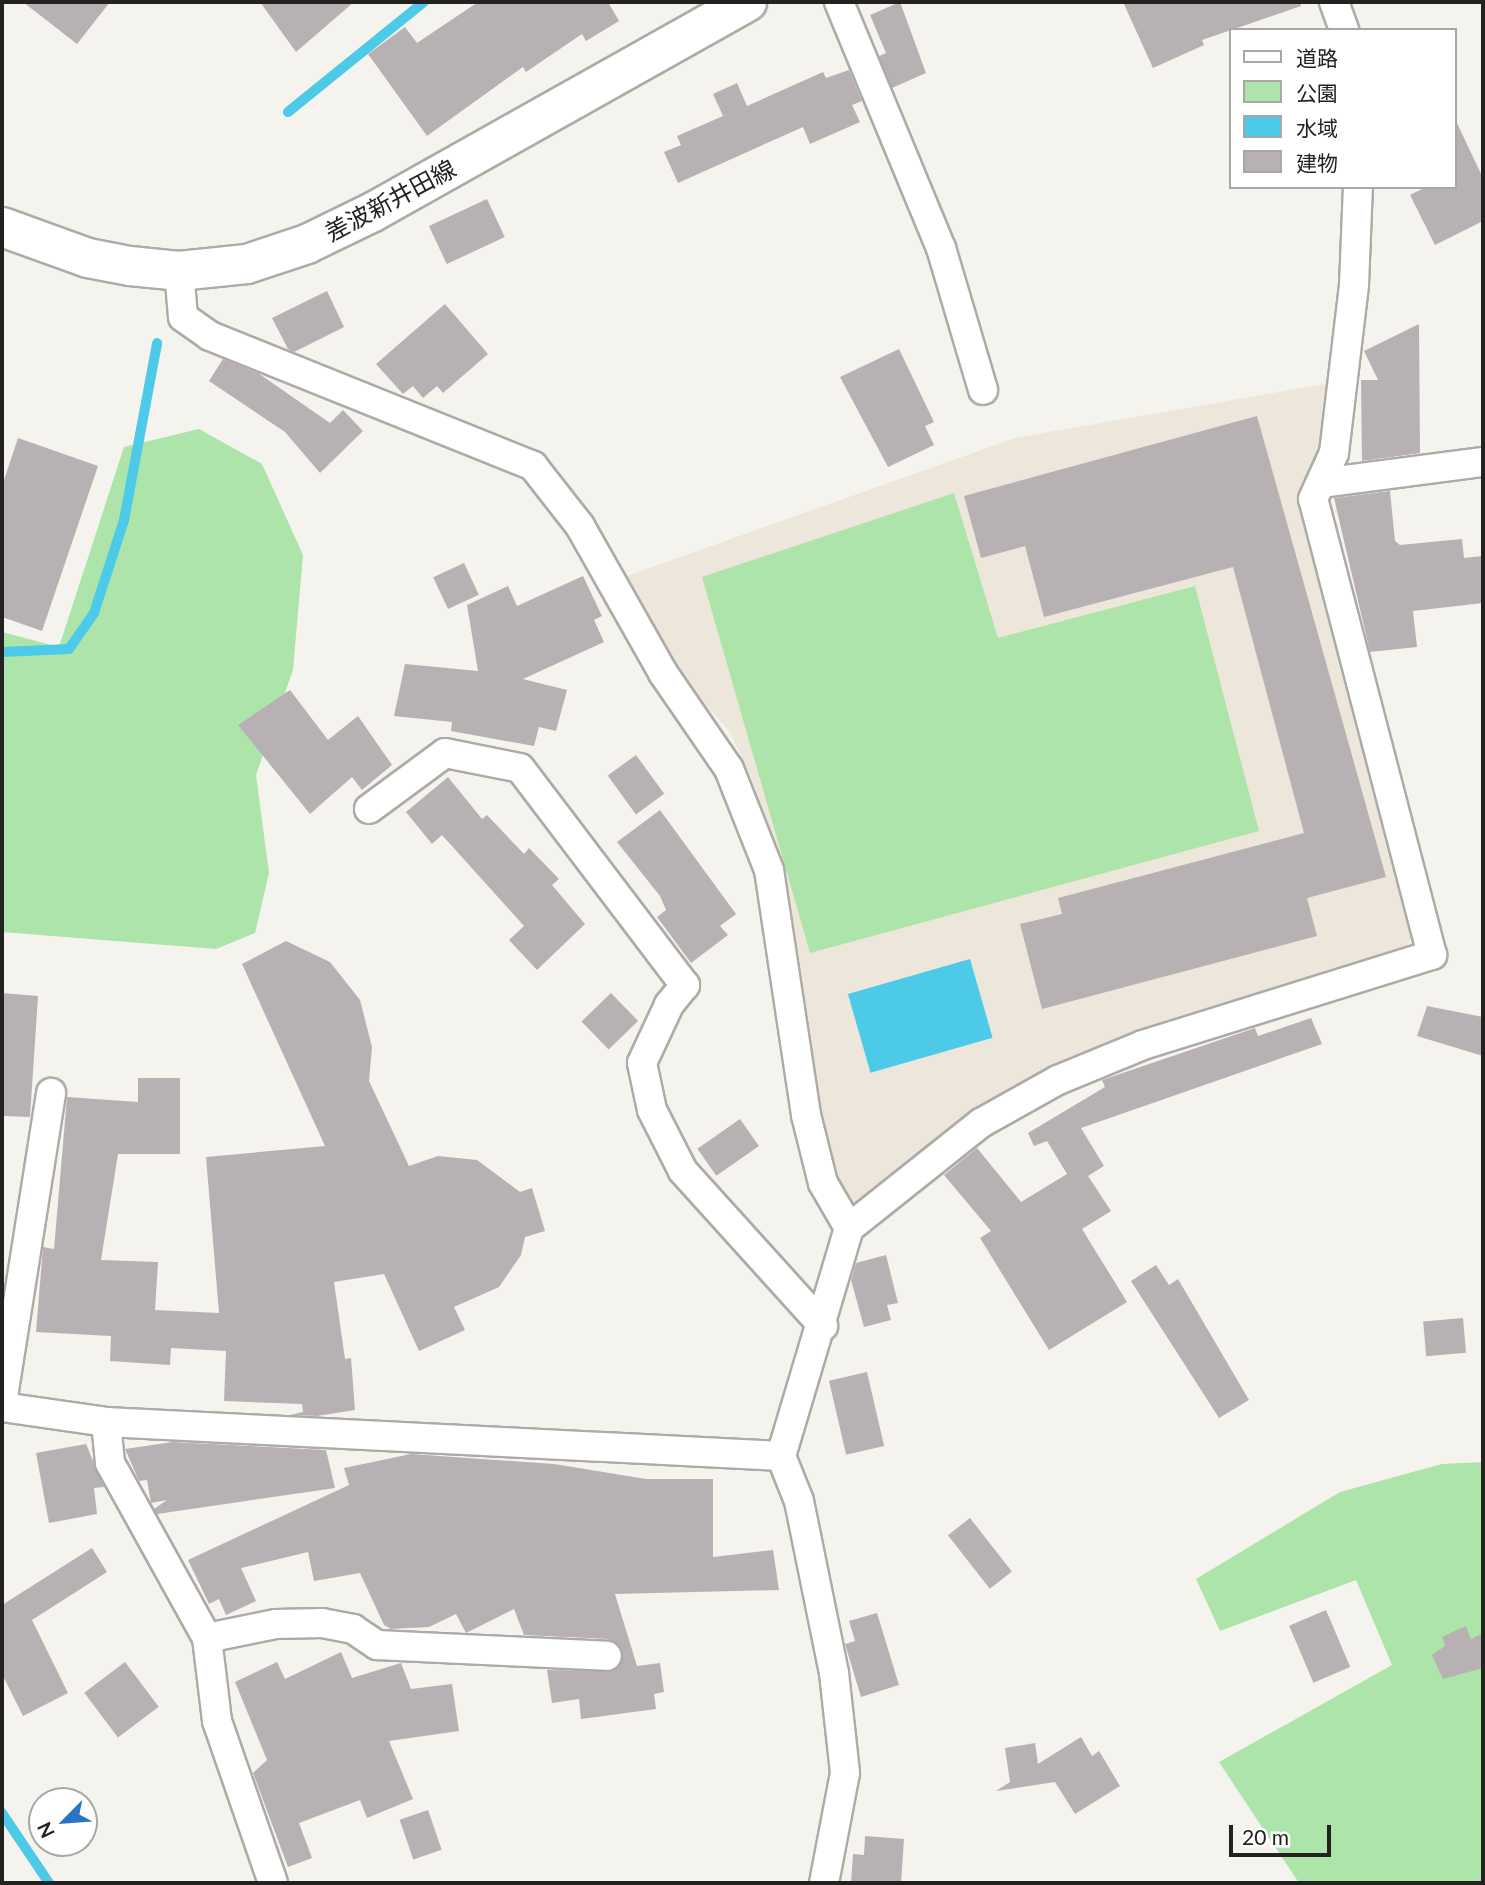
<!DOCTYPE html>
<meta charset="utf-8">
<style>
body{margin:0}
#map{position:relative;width:1485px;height:1885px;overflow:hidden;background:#f5f3ed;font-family:Lato,"Noto Sans JP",sans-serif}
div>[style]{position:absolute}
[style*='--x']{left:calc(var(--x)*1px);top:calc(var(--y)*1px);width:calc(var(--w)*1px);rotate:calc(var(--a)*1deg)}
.built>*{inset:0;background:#ece7da}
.green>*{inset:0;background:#ade4a9}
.water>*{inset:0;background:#4ccae7;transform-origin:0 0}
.stream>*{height:10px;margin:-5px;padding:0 5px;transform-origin:5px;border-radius:5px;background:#4ccae7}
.building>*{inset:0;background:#b8b1b3;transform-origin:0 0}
.roads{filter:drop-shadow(2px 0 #adaba5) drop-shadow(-2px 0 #adaba5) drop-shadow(0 2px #adaba5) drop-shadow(0 -2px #adaba5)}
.minor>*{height:28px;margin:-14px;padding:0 14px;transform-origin:14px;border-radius:14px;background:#fff}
.secondary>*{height:38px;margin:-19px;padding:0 19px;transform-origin:19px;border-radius:19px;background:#fff}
span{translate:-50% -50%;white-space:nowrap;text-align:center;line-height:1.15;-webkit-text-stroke:7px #fff;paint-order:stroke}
.street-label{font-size:24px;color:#232220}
.frame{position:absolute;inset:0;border:4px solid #232220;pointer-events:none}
.legend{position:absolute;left:1229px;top:28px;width:228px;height:161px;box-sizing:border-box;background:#fff;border:2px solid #a7a7a6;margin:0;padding:9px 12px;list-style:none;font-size:21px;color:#232220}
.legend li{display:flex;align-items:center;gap:14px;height:35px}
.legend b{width:35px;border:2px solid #a7a7a6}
.north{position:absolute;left:28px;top:1787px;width:70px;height:70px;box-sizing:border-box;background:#fff;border:2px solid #a7a7a6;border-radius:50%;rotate:245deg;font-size:19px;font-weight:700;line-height:28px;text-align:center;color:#232220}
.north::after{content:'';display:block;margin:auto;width:24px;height:32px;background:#2974c4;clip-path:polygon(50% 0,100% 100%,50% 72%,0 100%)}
.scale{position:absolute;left:1229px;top:1825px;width:102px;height:32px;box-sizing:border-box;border:4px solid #232220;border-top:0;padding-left:9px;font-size:21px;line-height:24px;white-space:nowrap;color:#232220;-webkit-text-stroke:5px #fff;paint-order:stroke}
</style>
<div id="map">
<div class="built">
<div style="clip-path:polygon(1330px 383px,1324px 452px,1303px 497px,1416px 930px,1402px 955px,1081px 1059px,857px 1205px,841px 1198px,825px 1150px,783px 877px,754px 784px,730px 732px,683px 679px,624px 577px,1015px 438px)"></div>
</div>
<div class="green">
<div style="clip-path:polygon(199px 429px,262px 464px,303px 555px,293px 670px,256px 775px,269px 873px,255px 933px,216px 949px,2px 932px,2px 632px,59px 647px,124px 447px)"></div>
<div style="clip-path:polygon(954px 493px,998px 638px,1195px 586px,1259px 831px,810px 953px,702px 577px)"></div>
<div style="clip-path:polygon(1483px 1462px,1483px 1883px,1299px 1883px,1219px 1762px,1392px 1665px,1356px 1580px,1220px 1631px,1196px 1579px,1340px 1492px,1442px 1464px)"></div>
</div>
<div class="water">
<div style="left:970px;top:959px;width:82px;height:127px;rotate:74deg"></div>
</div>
<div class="stream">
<div style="--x:288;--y:112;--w:175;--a:-39"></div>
<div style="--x:2;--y:652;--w:67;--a:-2.6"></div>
<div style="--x:69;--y:649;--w:44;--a:-55.2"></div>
<div style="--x:94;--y:613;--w:98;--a:-72.1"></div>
<div style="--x:124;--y:520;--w:180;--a:-79.4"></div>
<div style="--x:2;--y:1813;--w:84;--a:56.1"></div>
</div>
<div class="building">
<div style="clip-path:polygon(23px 2px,110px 2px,77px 44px)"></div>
<div style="clip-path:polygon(260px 2px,354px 2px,296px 52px)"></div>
<div style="clip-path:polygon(478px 2px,608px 2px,619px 21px,586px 41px,582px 34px,526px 72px,523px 67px,427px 136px,368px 54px,405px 27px,417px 43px)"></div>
<div style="clip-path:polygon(900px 2px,926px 73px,892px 88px,879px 56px,886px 53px,870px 15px)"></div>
<div style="clip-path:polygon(1123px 2px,1300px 2px,1301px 6px,1202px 40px,1204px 45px,1153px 68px)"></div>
<div style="clip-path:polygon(849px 70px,862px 101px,852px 105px,860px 122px,810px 144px,803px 127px,678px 183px,664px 152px,681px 145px,677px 136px,723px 116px,713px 94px,737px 83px,747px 106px,823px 72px,826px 78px)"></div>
<div style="clip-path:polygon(1455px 119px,1483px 178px,1483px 221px,1435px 245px,1410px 195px,1426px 187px,1455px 187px)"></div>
<div style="left:487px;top:199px;width:42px;height:64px;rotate:65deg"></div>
<div style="clip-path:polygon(327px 291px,344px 327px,294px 352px,288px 349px,272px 318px)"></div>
<div style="clip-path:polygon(445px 304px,488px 354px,443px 393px,437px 386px,423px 398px,413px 386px,403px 394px,376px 364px)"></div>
<div style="clip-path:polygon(1419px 324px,1420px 453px,1362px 461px,1361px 380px,1378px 380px,1364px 351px)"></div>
<div style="clip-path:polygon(899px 349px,934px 422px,925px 426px,934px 445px,888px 467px,840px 377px)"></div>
<div style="clip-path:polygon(223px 359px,258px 373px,330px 423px,343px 410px,363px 431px,320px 473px,285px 432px,209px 381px)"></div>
<div style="clip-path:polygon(1257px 416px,1386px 877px,1307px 898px,1317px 936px,1042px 1009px,1020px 924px,1062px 914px,1058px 898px,1304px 833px,1233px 567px,1044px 617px,1025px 546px,981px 558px,964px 496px)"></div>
<div style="clip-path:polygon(18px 438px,98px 466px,42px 631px,2px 617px,2px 486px)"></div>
<div style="clip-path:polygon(1390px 491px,1395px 541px,1400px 545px,1462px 539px,1464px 558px,1483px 556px,1483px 603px,1413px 611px,1417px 647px,1370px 652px,1334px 498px)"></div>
<div style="left:464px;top:563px;width:35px;height:34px;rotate:65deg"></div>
<div style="clip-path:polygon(583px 576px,602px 616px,594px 620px,604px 642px,523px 679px,567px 690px,556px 731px,539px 727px,534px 746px,451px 731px,452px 722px,394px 716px,405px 664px,478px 671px,467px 605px,508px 586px,517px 606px)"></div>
<div style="clip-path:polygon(290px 690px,328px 740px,358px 716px,392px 765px,362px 790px,352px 777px,310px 814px,238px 725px)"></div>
<div style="left:636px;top:755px;width:48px;height:35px;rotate:54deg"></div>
<div style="clip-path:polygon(448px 777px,482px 819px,487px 815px,524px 854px,529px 848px,559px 879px,552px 885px,585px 924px,537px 970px,509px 940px,524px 926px,442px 835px,432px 844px,406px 812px)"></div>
<div style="clip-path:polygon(660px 810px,736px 914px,720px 926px,728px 935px,691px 963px,657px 917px,666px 910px,660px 896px,617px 842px)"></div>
<div style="clip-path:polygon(286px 941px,330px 962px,360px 1000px,372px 1047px,369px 1081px,409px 1166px,438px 1156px,477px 1160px,520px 1192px,532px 1188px,545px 1231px,525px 1237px,521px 1255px,499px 1287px,454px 1307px,465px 1330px,419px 1351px,384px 1274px,334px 1282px,345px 1359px,351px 1358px,355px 1410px,317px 1416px,290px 1415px,303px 1412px,302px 1404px,224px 1401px,226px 1351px,171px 1348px,170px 1365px,110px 1361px,111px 1336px,36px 1332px,43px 1247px,54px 1249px,67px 1097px,138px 1102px,138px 1078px,180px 1078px,180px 1154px,118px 1154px,101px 1260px,158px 1262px,155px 1310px,219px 1313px,206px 1157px,325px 1146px,242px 964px)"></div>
<div style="clip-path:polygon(2px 993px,38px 996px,30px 1117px,2px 1116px)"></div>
<div style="left:611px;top:993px;width:39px;height:41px;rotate:46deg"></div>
<div style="clip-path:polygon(1427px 1006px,1483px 1017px,1483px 1056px,1417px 1036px)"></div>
<div style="clip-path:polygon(1311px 1018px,1322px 1044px,1081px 1128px,1104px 1166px,1088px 1176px,1111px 1211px,1082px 1229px,1127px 1302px,1049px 1350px,980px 1238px,991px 1231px,944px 1175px,977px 1148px,1021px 1202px,1067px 1174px,1047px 1141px,1034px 1146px,1028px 1133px,1105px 1087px,1102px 1080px,1255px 1028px,1258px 1036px)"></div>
<div style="left:740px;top:1119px;width:33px;height:52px;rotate:55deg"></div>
<div style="clip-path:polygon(886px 1255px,898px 1303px,887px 1305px,891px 1320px,864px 1327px,851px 1280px,856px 1263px)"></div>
<div style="clip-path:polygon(1156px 1265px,1169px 1285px,1178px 1279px,1249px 1400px,1219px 1418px,1131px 1281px)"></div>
<div style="left:1463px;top:1318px;width:35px;height:40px;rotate:85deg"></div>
<div style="left:867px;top:1372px;width:76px;height:39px;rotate:77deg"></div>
<div style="clip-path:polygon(173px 1442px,326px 1450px,335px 1488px,157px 1514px,154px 1509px,167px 1500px,151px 1503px,147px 1480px,139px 1481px,125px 1449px)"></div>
<div style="clip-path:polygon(86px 1444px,104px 1487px,94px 1488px,97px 1514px,49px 1523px,36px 1453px)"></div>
<div style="clip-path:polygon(411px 1454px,554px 1464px,646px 1479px,713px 1479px,713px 1557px,773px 1550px,779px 1590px,615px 1594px,637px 1666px,660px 1663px,664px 1692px,654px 1694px,656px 1709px,581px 1719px,579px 1699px,552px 1703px,547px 1670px,614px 1671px,621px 1664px,621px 1648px,608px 1639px,524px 1635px,514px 1609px,466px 1633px,456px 1614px,429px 1627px,391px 1629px,384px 1625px,360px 1573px,314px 1581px,308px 1552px,241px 1568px,256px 1601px,226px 1615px,219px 1599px,209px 1604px,188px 1560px,349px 1485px,344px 1468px)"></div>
<div style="left:970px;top:1518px;width:68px;height:28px;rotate:52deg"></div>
<div style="clip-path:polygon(92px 1548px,107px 1572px,32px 1620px,68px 1693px,23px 1716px,2px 1674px,2px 1605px)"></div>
<div style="left:1326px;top:1610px;width:62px;height:40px;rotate:67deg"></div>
<div style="clip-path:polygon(877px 1613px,899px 1685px,861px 1697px,845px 1644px,855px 1641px,849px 1621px)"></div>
<div style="clip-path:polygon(1466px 1626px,1471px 1639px,1483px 1633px,1483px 1668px,1443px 1679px,1432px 1655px,1445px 1646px,1442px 1637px)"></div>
<div style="clip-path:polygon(341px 1652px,352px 1678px,401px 1663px,411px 1689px,452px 1684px,459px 1731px,389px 1741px,413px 1799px,367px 1818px,360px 1800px,299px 1823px,312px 1858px,288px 1867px,253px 1773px,267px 1760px,235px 1682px,277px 1662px,285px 1679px)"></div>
<div style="left:125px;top:1662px;width:56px;height:51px;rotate:53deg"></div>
<div style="clip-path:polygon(1081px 1737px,1092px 1756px,1099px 1751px,1120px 1786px,1075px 1814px,1055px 1782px,996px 1791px,1010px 1782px,1005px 1748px,1035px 1743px,1038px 1764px)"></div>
<div style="left:428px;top:1810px;width:42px;height:30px;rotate:71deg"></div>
<div style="clip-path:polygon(865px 1836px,904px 1839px,901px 1883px,851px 1883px,853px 1854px,864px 1855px)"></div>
</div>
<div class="roads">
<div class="minor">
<div style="--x:839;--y:2;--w:266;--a:67.5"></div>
<div style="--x:941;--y:248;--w:148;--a:73.5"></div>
<div style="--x:1334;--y:2;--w:30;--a:70"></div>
<div style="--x:179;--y:271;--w:46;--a:85"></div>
<div style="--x:183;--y:317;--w:33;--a:35"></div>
<div style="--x:210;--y:336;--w:348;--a:21.9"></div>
<div style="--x:533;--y:466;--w:76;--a:51.9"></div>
<div style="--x:580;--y:526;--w:169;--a:60.5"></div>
<div style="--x:663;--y:673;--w:116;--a:55.5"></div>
<div style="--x:729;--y:769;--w:109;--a:68.4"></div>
<div style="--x:769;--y:870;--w:248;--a:81.4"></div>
<div style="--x:806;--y:1115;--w:70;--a:76"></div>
<div style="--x:823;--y:1183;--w:52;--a:60"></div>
<div style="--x:849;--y:1228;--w:238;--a:106.6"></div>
<div style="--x:781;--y:1456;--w:48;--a:68.2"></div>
<div style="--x:799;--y:1501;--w:176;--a:78.5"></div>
<div style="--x:834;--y:1673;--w:101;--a:83.7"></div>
<div style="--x:845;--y:1773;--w:112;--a:100.8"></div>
<div style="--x:1321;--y:483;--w:163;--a:-7.4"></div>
<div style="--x:369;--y:809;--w:94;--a:-36.4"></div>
<div style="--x:445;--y:753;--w:76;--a:11.3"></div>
<div style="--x:520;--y:768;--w:273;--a:52.8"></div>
<div style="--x:685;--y:985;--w:26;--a:129"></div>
<div style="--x:669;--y:1005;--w:64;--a:115"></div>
<div style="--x:642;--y:1063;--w:48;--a:78"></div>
<div style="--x:652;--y:1110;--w:68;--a:63.1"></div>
<div style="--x:683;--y:1171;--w:209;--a:47.9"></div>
<div style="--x:849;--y:1228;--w:169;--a:-38.5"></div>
<div style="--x:981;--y:1123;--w:88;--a:-29.2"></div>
<div style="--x:1058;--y:1080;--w:92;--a:-22.4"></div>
<div style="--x:1143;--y:1045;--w:303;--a:-17.3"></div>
<div style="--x:1432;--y:955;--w:471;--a:-104.6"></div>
<div style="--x:1313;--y:499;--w:51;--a:-65.5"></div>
<div style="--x:1334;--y:453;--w:169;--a:-83.2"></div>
<div style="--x:1354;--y:285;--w:98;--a:-87.7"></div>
<div style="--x:2;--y:1403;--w:314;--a:-81"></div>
<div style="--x:2;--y:1407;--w:105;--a:8.2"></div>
<div style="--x:106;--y:1422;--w:676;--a:2.88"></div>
<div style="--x:106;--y:1422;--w:41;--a:84.4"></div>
<div style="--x:110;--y:1463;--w:200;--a:61"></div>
<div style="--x:207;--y:1638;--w:84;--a:83.1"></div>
<div style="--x:217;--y:1721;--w:171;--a:70.9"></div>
<div style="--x:207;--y:1638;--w:70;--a:-11.5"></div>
<div style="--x:276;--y:1624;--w:46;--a:-1.2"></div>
<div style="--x:322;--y:1623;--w:32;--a:11"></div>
<div style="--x:353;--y:1629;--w:29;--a:34"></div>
<div style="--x:377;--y:1645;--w:230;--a:2.7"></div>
</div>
<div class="secondary">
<div style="--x:2;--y:227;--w:91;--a:19.8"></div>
<div style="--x:88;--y:258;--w:43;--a:10.8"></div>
<div style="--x:130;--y:266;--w:49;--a:5.8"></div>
<div style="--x:179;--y:271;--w:68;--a:-5.9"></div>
<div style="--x:247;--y:264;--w:63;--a:-18.4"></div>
<div style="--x:307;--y:244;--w:73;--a:-25.9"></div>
<div style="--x:373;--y:212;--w:429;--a:-29.3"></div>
</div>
</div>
<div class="street-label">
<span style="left:390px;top:200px;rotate:-28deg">差波新井田線</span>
</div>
<div class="frame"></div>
<ul class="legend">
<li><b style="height:9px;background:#fff"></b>道路</li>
<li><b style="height:19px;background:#ade4a9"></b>公園</li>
<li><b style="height:19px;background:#4ccae7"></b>水域</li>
<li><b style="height:19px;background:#b8b1b3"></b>建物</li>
</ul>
<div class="north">N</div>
<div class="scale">20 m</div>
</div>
